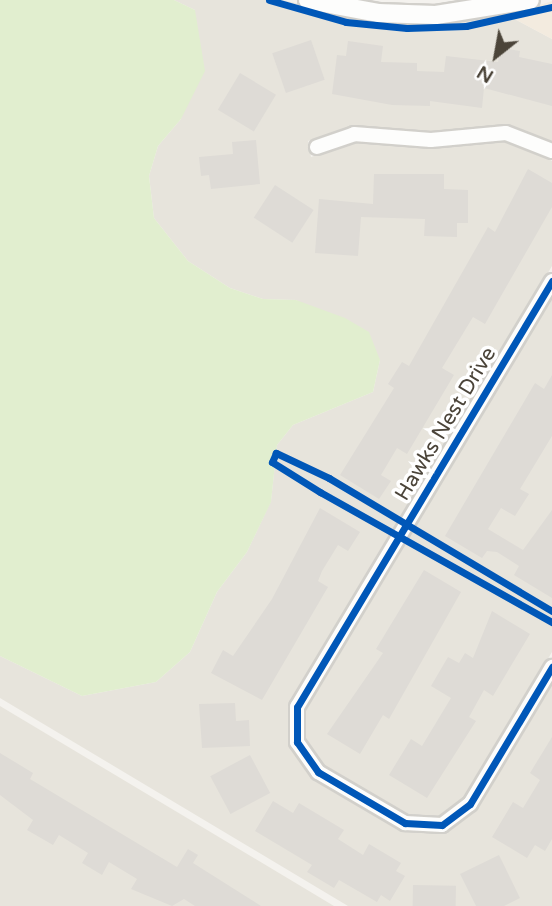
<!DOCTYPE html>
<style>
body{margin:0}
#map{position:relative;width:552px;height:906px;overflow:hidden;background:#f4f2ee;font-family:"Varela Round",sans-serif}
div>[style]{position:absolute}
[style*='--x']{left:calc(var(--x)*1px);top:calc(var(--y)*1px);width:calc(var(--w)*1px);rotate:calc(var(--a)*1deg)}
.residential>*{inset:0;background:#e7e4dc}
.commercial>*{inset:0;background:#f3ebdf}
.green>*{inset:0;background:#e1eecf}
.building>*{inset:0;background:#dedbd6;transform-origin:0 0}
.roads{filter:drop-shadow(2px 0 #d2d0cb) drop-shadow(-2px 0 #d2d0cb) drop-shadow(0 2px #d2d0cb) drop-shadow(0 -2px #d2d0cb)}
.minor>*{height:14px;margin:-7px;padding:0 7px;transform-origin:7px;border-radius:7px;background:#fdfdfc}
.tertiary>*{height:18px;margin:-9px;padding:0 9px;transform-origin:9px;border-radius:9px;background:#fdfdfc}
.cycleway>*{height:7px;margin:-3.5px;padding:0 3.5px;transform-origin:3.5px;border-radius:3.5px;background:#0057b8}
span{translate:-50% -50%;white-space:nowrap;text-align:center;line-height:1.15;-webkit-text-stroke:7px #fff;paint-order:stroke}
.street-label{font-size:21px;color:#4b4439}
.north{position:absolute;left:461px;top:21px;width:70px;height:70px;-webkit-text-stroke:5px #fff;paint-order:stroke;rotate:211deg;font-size:19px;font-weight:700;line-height:28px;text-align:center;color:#4b4439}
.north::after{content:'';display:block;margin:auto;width:24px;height:32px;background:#4b4439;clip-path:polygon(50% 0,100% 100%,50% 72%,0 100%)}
</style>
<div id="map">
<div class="residential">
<div style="clip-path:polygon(174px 0,282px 0,375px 22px,439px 24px,507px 15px,552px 39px,552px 141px,506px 125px,432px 132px,355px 126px,308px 141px,311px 157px,354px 143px,430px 149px,505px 142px,539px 153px,552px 161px,552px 266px,291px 703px,289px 743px,314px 779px,400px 830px,440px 833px,477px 808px,552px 682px,552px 906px,348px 906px,0 698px,0 656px,82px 696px,156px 682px,190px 652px,217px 592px,247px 552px,271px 501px,277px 445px,293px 425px,373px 392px,380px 360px,296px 300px,263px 299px,230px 288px,188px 261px,154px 218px,149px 176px,158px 146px,181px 119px,195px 10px)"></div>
<div style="clip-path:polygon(552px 296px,552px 652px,465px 798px,440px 816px,407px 814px,323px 765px,305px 739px,305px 708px)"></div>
<div style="clip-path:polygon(0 706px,334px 906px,0 906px)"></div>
</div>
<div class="commercial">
<div style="clip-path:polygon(552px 1px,552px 39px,507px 15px,513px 14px)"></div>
</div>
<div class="green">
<div style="clip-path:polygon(0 0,174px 0,195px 10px,205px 71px,181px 119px,158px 146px,149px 176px,154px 218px,188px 261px,230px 288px,263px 299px,296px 300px,345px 318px,369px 332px,380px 360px,373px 392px,293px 425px,277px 445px,271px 502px,247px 552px,217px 592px,190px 652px,156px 682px,82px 696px,0 656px)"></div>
</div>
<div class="building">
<div style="left:311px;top:40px;width:42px;height:41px;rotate:71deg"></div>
<div style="clip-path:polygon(348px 41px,383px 46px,381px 62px,417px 63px,417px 71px,444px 72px,446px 56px,498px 62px,501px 48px,520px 51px,519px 57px,552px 64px,552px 106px,484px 88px,482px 108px,430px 101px,430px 106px,392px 105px,332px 94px,337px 55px,346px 56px)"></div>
<div style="left:240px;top:73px;width:42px;height:43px;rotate:31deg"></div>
<div style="clip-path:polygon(256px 140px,260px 184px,211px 189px,209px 175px,201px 176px,199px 157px,233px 154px,232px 142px)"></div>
<div style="clip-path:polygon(528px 169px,552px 183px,552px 207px,485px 324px,473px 317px,442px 368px,454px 375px,407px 454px,397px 448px,381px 475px,391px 481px,379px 499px,340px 475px,394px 388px,388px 384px,402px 362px,409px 366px,488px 227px,495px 232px)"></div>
<div style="clip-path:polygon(374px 174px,444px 174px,444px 189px,468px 190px,468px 223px,457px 223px,457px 237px,424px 236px,425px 219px,361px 217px,358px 256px,315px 253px,319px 199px,373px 204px)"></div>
<div style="left:275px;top:185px;width:46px;height:39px;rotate:33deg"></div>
<div style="clip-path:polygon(552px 375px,552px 436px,520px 489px,529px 494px,515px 516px,501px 508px,488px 529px,523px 550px,552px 510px,552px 598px,514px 575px,519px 566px,497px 552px,487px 551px,482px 558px,445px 536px,535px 383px,544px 389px)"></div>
<div style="clip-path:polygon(320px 508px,360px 532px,348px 551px,338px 545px,322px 571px,318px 581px,328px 587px,262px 700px,211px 673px,223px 650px,233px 656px,272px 599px)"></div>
<div style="clip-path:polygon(424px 570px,461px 592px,389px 719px,383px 715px,360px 754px,327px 734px,383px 653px,376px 649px)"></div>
<div style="clip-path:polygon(492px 611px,530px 634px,493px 696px,484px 690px,469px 717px,476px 721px,427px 798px,389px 775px,411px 739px,422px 746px,451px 698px,431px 686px,448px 657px,459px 663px,465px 653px,473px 658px)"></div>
<div style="clip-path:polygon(235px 703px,236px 721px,249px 720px,250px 746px,202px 748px,199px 704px)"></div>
<div style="clip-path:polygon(552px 737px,552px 839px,545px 851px,535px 845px,527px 858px,492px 837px,513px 802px,523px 808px,540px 780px,530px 773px)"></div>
<div style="clip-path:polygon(0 753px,33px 773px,30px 779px,177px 867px,188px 849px,198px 855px,193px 863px,261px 906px,195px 906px,184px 899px,172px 906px,131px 889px,137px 879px,109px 862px,102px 875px,82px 863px,88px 853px,59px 835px,53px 845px,27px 830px,33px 820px,0 795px)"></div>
<div style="left:250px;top:755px;width:43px;height:45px;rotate:62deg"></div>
<div style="clip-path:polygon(273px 801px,293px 813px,299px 803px,344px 830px,338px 839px,363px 855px,369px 844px,401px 863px,396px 871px,405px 876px,390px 901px,381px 895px,377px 902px,339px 880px,334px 888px,307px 872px,312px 865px,255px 831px)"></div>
<div style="clip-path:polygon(499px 855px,520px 898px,504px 906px,476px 906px,460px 874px)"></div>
<div style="left:413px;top:885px;width:43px;height:21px;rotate:1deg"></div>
</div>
<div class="roads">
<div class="minor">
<div style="--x:317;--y:147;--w:39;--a:-19"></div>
<div style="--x:354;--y:134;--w:77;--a:4.5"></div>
<div style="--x:431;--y:140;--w:75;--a:-5.3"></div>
<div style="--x:506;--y:133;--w:49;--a:21.4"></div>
<div style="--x:552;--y:281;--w:496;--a:120.9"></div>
<div style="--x:297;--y:707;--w:35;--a:90"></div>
<div style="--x:297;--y:742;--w:37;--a:55"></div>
<div style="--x:318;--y:772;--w:101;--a:30.4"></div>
<div style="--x:405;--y:823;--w:37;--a:3"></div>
<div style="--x:442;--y:825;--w:35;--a:-37"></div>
<div style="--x:470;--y:804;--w:160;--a:-59.1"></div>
</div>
<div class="tertiary">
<div style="--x:308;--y:0;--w:71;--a:10.5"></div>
<div style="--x:378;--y:13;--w:58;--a:2"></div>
<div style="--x:436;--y:15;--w:95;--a:-9.1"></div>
</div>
</div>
<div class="cycleway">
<div style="--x:269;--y:0;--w:80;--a:15.9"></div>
<div style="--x:346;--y:22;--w:61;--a:5.6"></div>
<div style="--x:407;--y:28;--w:59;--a:-1.9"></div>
<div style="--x:466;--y:26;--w:88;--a:-12.5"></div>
<div style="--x:552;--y:281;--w:496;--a:120.9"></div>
<div style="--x:297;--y:707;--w:35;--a:90"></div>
<div style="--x:297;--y:742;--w:37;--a:55"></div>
<div style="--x:318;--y:772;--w:101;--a:30.4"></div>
<div style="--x:405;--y:823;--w:37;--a:3"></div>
<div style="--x:442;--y:825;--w:35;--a:-37"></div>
<div style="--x:470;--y:804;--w:160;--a:-59.1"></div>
<div style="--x:552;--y:611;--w:260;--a:-149.2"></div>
<div style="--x:329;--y:478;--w:59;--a:-154.7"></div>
<div style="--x:276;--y:453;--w:10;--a:114"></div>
<div style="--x:272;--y:462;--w:57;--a:32"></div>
<div style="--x:320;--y:492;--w:266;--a:29.3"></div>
</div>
<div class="street-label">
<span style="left:446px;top:424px;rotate:-59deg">Hawks Nest Drive</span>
</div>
<div class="north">N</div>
</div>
